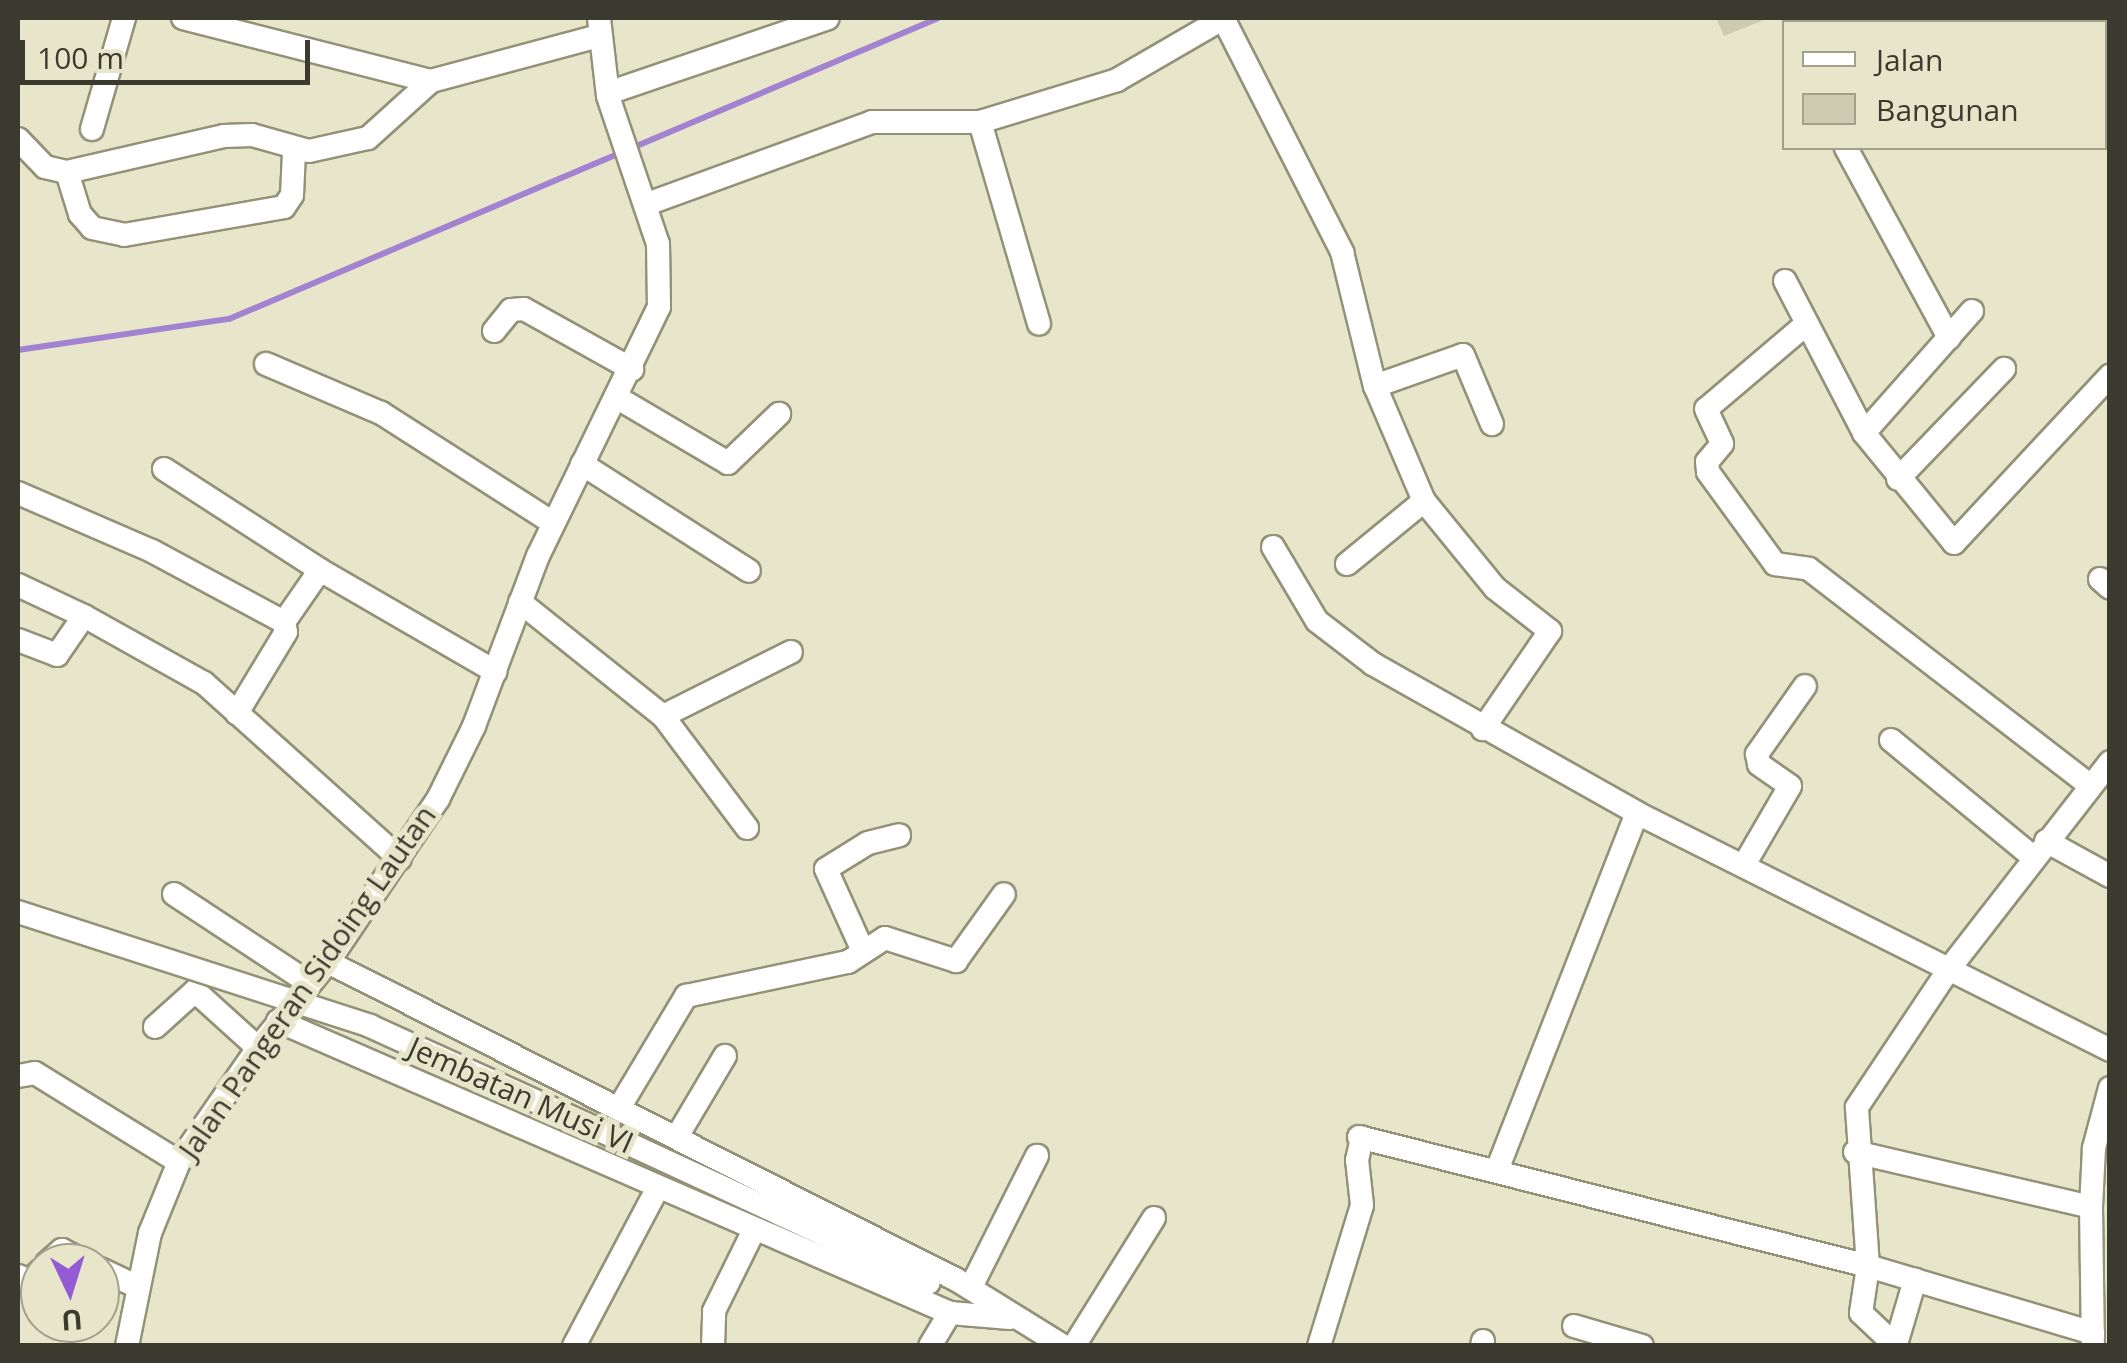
<!DOCTYPE html>
<style>
body{margin:0}
#map{position:relative;width:2127px;height:1363px;overflow:hidden;background:#e8e6ca;font-family:"Open Sans",sans-serif}
div>[style]{position:absolute}
[style*='--x']{left:calc(var(--x)*1px);top:calc(var(--y)*1px);width:calc(var(--w)*1px);rotate:calc(var(--a)*1deg)}
.stream>*{height:6px;margin:-3px;padding:0 3px;transform-origin:3px;border-radius:3px;background:#a383d1}
.building>*{inset:0;background:#cdcbb0}
.roads{filter:drop-shadow(2px 0 #939177) drop-shadow(-2px 0 #939177) drop-shadow(0 2px #939177) drop-shadow(0 -2px #939177)}
.minor>*{height:22px;margin:-11px;padding:0 11px;transform-origin:11px;border-radius:11px;background:#fff}
.bridges{filter:drop-shadow(2px 0 #939177) drop-shadow(-2px 0 #939177) drop-shadow(0 2px #939177) drop-shadow(0 -2px #939177)}
.minor-bridge>*{height:22px;margin:-11px;padding:0 11px;transform-origin:11px;border-radius:11px;background:#fff}
span{translate:-50% -50%;white-space:nowrap;text-align:center;line-height:1.15;-webkit-text-stroke:10px #e8e6ca;paint-order:stroke}
.street-label{font-size:30px;color:#3a3a2f}
.frame{position:absolute;inset:0;border:20px solid #3a3a2f;pointer-events:none}
.legend{position:absolute;left:1782px;top:20px;width:325px;height:130px;box-sizing:border-box;background:#e8e6ca;border:2px solid #a2a18c;margin:0;padding:12px 18px;list-style:none;font-size:30px;color:#3a3a2f}
.legend li{display:flex;align-items:center;gap:20px;height:50px}
.legend b{width:50px;border:2px solid #a2a18c}
.north{position:absolute;left:20px;top:1243px;width:100px;height:100px;box-sizing:border-box;background:#e8e6ca;border:2px solid #a2a18c;border-radius:50%;rotate:176deg;font-size:28px;font-weight:700;line-height:40px;text-align:center;color:#3a3a2f}
.north::after{content:'';display:block;margin:auto;width:35px;height:45px;background:#935cd5;clip-path:polygon(50% 0,100% 100%,50% 72%,0 100%)}
.scale{position:absolute;left:20px;top:40px;width:290px;height:45px;box-sizing:border-box;border:5px solid #3a3a2f;border-top:0;padding-left:12px;font-size:30px;line-height:35px;white-space:nowrap;color:#3a3a2f;-webkit-text-stroke:8px #e8e6ca;paint-order:stroke}
</style>
<div id="map">
<div class="stream">
<div style="--x:18;--y:350;--w:213;--a:-8.4"></div>
<div style="--x:229;--y:319;--w:770;--a:-23"></div>
</div>
<div class="building">
<div style="clip-path:polygon(1716px 18px,1769px 18px,1724px 36px)"></div>
</div>
<div class="roads">
<div class="minor">
<div style="--x:183;--y:18;--w:256;--a:14.3"></div>
<div style="--x:431;--y:81;--w:174;--a:-15"></div>
<div style="--x:1223;--y:18;--w:263;--a:63"></div>
<div style="--x:1342;--y:252;--w:138;--a:76.2"></div>
<div style="--x:1375;--y:386;--w:125;--a:66.9"></div>
<div style="--x:1424;--y:501;--w:112;--a:50.8"></div>
<div style="--x:1495;--y:588;--w:70;--a:38"></div>
<div style="--x:1550;--y:631;--w:119;--a:124.4"></div>
<div style="--x:608;--y:93;--w:232;--a:-18.8"></div>
<div style="--x:980;--y:122;--w:143;--a:-17"></div>
<div style="--x:1117;--y:80;--w:124;--a:-30.1"></div>
<div style="--x:92;--y:129;--w:116;--a:-73.9"></div>
<div style="--x:18;--y:139;--w:39;--a:46"></div>
<div style="--x:45;--y:167;--w:23;--a:13"></div>
<div style="--x:67;--y:172;--w:161;--a:-12.9"></div>
<div style="--x:224;--y:136;--w:28;--a:-2"></div>
<div style="--x:252;--y:135;--w:59;--a:15.7"></div>
<div style="--x:309;--y:151;--w:60;--a:-12.4"></div>
<div style="--x:368;--y:138;--w:85;--a:-42.1"></div>
<div style="--x:1846;--y:148;--w:216;--a:61.5"></div>
<div style="--x:67;--y:172;--w:44;--a:72.8"></div>
<div style="--x:80;--y:214;--w:18;--a:49"></div>
<div style="--x:92;--y:228;--w:33;--a:12"></div>
<div style="--x:124;--y:235;--w:162;--a:-9.9"></div>
<div style="--x:284;--y:207;--w:14;--a:-56"></div>
<div style="--x:292;--y:195;--w:43;--a:-87.3"></div>
<div style="--x:647;--y:204;--w:239;--a:-20"></div>
<div style="--x:872;--y:122;--w:108;--a:0"></div>
<div style="--x:980;--y:122;--w:210;--a:73.7"></div>
<div style="--x:1785;--y:281;--w:171;--a:62.5"></div>
<div style="--x:1864;--y:433;--w:142;--a:50.7"></div>
<div style="--x:1954;--y:543;--w:229;--a:-47"></div>
<div style="--x:1804;--y:326;--w:128;--a:139.7"></div>
<div style="--x:1706;--y:409;--w:38;--a:65"></div>
<div style="--x:1722;--y:444;--w:23;--a:130"></div>
<div style="--x:1707;--y:462;--w:10;--a:84"></div>
<div style="--x:1708;--y:472;--w:114;--a:53.9"></div>
<div style="--x:1775;--y:564;--w:34;--a:8"></div>
<div style="--x:1809;--y:569;--w:354;--a:37.6"></div>
<div style="--x:494;--y:331;--w:27;--a:-51"></div>
<div style="--x:511;--y:310;--w:13;--a:-4"></div>
<div style="--x:524;--y:309;--w:124;--a:29.1"></div>
<div style="--x:266;--y:364;--w:125;--a:23.1"></div>
<div style="--x:381;--y:413;--w:204;--a:32.6"></div>
<div style="--x:1375;--y:386;--w:93;--a:-19.4"></div>
<div style="--x:1463;--y:355;--w:75;--a:67.2"></div>
<div style="--x:616;--y:397;--w:130;--a:30.5"></div>
<div style="--x:728;--y:463;--w:71;--a:-43.9"></div>
<div style="--x:1864;--y:433;--w:163;--a:-48.5"></div>
<div style="--x:582;--y:464;--w:198;--a:32.6"></div>
<div style="--x:164;--y:469;--w:186;--a:32.9"></div>
<div style="--x:320;--y:570;--w:203;--a:30.1"></div>
<div style="--x:1898;--y:479;--w:153;--a:-46.1"></div>
<div style="--x:18;--y:493;--w:146;--a:23.4"></div>
<div style="--x:152;--y:551;--w:150;--a:28.3"></div>
<div style="--x:284;--y:622;--w:10;--a:79"></div>
<div style="--x:286;--y:632;--w:95;--a:121.2"></div>
<div style="--x:1273;--y:547;--w:86;--a:59.3"></div>
<div style="--x:1317;--y:621;--w:71;--a:37.5"></div>
<div style="--x:1373;--y:664;--w:303;--a:29.4"></div>
<div style="--x:1637;--y:813;--w:529;--a:26.61"></div>
<div style="--x:1347;--y:564;--w:99;--a:-39.3"></div>
<div style="--x:2100;--y:579;--w:13;--a:42"></div>
<div style="--x:18;--y:585;--w:73;--a:25.2"></div>
<div style="--x:520;--y:602;--w:183;--a:38.6"></div>
<div style="--x:663;--y:716;--w:140;--a:53.1"></div>
<div style="--x:284;--y:622;--w:63;--a:-55.3"></div>
<div style="--x:18;--y:640;--w:42;--a:21"></div>
<div style="--x:57;--y:655;--w:47;--a:-55.3"></div>
<div style="--x:84;--y:616;--w:137;--a:29.2"></div>
<div style="--x:204;--y:683;--w:263;--a:41.9"></div>
<div style="--x:663;--y:716;--w:143;--a:-26.6"></div>
<div style="--x:1891;--y:740;--w:184;--a:39.5"></div>
<div style="--x:2046;--y:841;--w:73;--a:28.7"></div>
<div style="--x:1744;--y:865;--w:91;--a:-59.8"></div>
<div style="--x:1790;--y:786;--w:38;--a:-145"></div>
<div style="--x:1759;--y:764;--w:10;--a:-101"></div>
<div style="--x:1757;--y:754;--w:83;--a:-54.8"></div>
<div style="--x:174;--y:894;--w:162;--a:33.4"></div>
<div style="--x:863;--y:951;--w:90;--a:-114.3"></div>
<div style="--x:826;--y:869;--w:49;--a:-31.8"></div>
<div style="--x:868;--y:843;--w:32;--a:-14"></div>
<div style="--x:328;--y:962;--w:703;--a:26.82"></div>
<div style="--x:955;--y:1279;--w:127;--a:31.8"></div>
<div style="--x:278;--y:1021;--w:733;--a:23.49"></div>
<div style="--x:950;--y:1313;--w:60;--a:4.8"></div>
<div style="--x:155;--y:1027;--w:54;--a:-42"></div>
<div style="--x:195;--y:991;--w:85;--a:42.1"></div>
<div style="--x:18;--y:1076;--w:17;--a:-10"></div>
<div style="--x:35;--y:1073;--w:169;--a:31.7"></div>
<div style="--x:619;--y:1108;--w:131;--a:-59.1"></div>
<div style="--x:686;--y:996;--w:166;--a:-11.9"></div>
<div style="--x:848;--y:962;--w:44;--a:-33"></div>
<div style="--x:885;--y:938;--w:75;--a:17.9"></div>
<div style="--x:956;--y:961;--w:82;--a:-54.4"></div>
<div style="--x:678;--y:1135;--w:92;--a:-59.3"></div>
<div style="--x:612;--y:1136;--w:349;--a:24.9"></div>
<div style="--x:1359;--y:1137;--w:525;--a:14.22"></div>
<div style="--x:1868;--y:1266;--w:235;--a:16.6"></div>
<div style="--x:1855;--y:1152;--w:242;--a:13.1"></div>
<div style="--x:2091;--y:1207;--w:139;--a:89.2"></div>
<div style="--x:1497;--y:1170;--w:383;--a:-68.6"></div>
<div style="--x:2091;--y:1207;--w:59;--a:-87.1"></div>
<div style="--x:2094;--y:1148;--w:62;--a:-75.1"></div>
<div style="--x:47;--y:1263;--w:20;--a:-41"></div>
<div style="--x:62;--y:1250;--w:28;--a:27"></div>
<div style="--x:100;--y:1269;--w:42;--a:25.3"></div>
<div style="--x:18;--y:1276;--w:13;--a:23"></div>
<div style="--x:30;--y:1281;--w:14;--a:-45"></div>
<div style="--x:971;--y:1287;--w:147;--a:-63.3"></div>
<div style="--x:1574;--y:1326;--w:71;--a:16.4"></div>
<div style="--x:1897;--y:1341;--w:64;--a:-73.6"></div>
<div style="--x:127;--y:1346;--w:115;--a:-78.5"></div>
<div style="--x:150;--y:1233;--w:77;--a:-67.8"></div>
<div style="--x:179;--y:1162;--w:139;--a:-55.3"></div>
<div style="--x:258;--y:1048;--w:111;--a:-50.9"></div>
<div style="--x:328;--y:962;--w:197;--a:-56"></div>
<div style="--x:438;--y:799;--w:81;--a:-63.7"></div>
<div style="--x:474;--y:726;--w:182;--a:-69.4"></div>
<div style="--x:538;--y:556;--w:277;--a:-64.1"></div>
<div style="--x:659;--y:307;--w:63;--a:-90.9"></div>
<div style="--x:658;--y:244;--w:156;--a:-108.7"></div>
<div style="--x:608;--y:96;--w:79;--a:-96.6"></div>
<div style="--x:574;--y:1346;--w:175;--a:-62.1"></div>
<div style="--x:713;--y:1346;--w:35;--a:-88"></div>
<div style="--x:714;--y:1311;--w:88;--a:-63.7"></div>
<div style="--x:930;--y:1346;--w:39;--a:-59"></div>
<div style="--x:1074;--y:1346;--w:151;--a:-58"></div>
<div style="--x:1319;--y:1346;--w:147;--a:-73"></div>
<div style="--x:1362;--y:1205;--w:45;--a:-96.3"></div>
<div style="--x:1357;--y:1160;--w:23;--a:-77"></div>
<div style="--x:1482;--y:1346;--w:5;--a:-79"></div>
<div style="--x:1896;--y:1346;--w:48;--a:-136.7"></div>
<div style="--x:1861;--y:1313;--w:48;--a:-81.5"></div>
<div style="--x:1868;--y:1266;--w:159;--a:-94"></div>
<div style="--x:1857;--y:1107;--w:166;--a:-56.3"></div>
<div style="--x:1949;--y:969;--w:262;--a:-52.1"></div>
</div>
</div>
<div class="bridges">
<div class="minor-bridge">
<div style="--x:18;--y:912;--w:370;--a:17.9"></div>
<div style="--x:370;--y:1026;--w:266;--a:24.4"></div>
</div>
</div>
<div class="street-label">
<span style="left:307px;top:982px;rotate:-55deg">Jalan Pangeran Sidoing Lautan</span>
<span style="left:521px;top:1095px;rotate:24deg">Jembatan Musi VI</span>
</div>
<div class="frame"></div>
<ul class="legend">
<li><b style="height:12px;background:#fff"></b>Jalan</li>
<li><b style="height:28px;background:#cdcbb0"></b>Bangunan</li>
</ul>
<div class="north">U</div>
<div class="scale">100 m</div>
</div>
